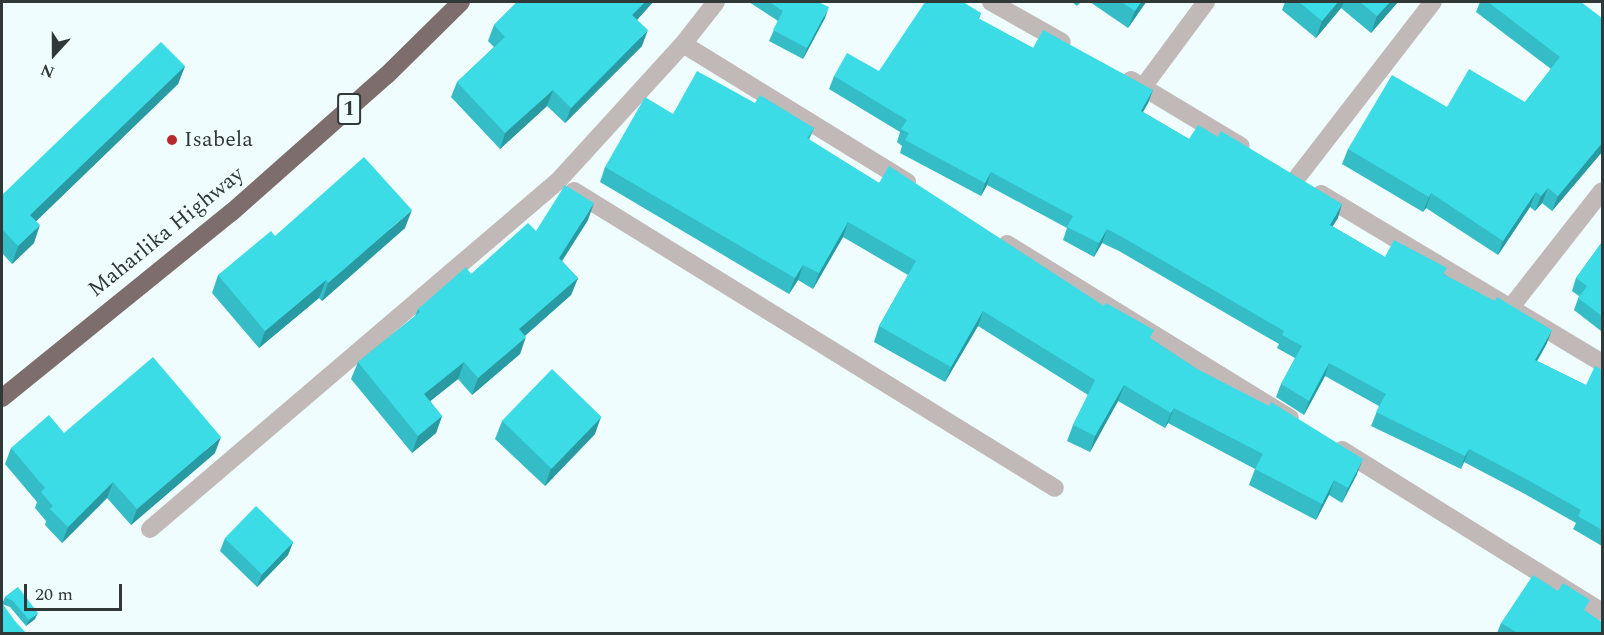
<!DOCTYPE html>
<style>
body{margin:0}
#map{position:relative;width:1604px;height:635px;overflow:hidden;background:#f0fdfe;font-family:Spectral,serif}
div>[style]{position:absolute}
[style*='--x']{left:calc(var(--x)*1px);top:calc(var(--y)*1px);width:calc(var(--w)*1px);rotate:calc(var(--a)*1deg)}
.street>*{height:18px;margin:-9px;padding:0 9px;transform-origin:9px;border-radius:9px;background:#c0b9b8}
.highway>*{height:18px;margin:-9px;padding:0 9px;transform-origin:9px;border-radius:9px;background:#7d6e6d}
.wall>*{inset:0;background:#34bdc7}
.shaded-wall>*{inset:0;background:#2a9aa2}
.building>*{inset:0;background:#3cdce7;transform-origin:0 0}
.dots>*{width:16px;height:16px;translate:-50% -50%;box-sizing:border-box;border:3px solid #f0fdfe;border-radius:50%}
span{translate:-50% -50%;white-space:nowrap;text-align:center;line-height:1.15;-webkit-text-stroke:6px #f0fdfe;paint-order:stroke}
.shield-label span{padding:2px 4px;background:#f0fdfe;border:2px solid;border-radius:4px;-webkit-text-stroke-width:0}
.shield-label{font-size:21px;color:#313838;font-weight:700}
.poi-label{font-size:22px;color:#313838}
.left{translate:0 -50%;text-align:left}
.street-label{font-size:22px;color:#313838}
.frame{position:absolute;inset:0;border:3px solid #313838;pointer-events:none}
.north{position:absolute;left:24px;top:24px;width:60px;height:60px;-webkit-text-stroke:4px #f0fdfe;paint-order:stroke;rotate:201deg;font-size:16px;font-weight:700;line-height:24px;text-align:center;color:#313838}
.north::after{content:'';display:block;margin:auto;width:21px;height:27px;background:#313838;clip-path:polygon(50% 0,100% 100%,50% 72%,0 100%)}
.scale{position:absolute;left:24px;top:584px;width:98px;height:27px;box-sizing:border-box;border:3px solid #313838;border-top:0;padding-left:8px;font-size:18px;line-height:21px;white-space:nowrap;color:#313838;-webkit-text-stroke:4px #f0fdfe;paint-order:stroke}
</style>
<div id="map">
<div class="street">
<div style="--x:991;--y:2;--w:81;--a:29.4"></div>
<div style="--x:683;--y:44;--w:263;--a:31.6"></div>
<div style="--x:1131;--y:80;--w:128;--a:31"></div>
<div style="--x:1143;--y:87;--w:106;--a:-53.5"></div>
<div style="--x:1296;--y:179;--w:224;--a:-52.3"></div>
<div style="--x:574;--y:191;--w:565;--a:31.69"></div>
<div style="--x:1321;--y:194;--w:328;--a:31"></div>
<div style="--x:1007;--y:244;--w:332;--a:31.6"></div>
<div style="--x:1511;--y:307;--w:147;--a:-51.9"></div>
<div style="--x:1342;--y:450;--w:306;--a:31.9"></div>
<div style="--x:150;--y:529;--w:536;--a:-40.46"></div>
<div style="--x:558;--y:181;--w:185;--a:-47.6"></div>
<div style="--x:683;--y:44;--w:53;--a:-51.8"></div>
</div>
<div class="highway">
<div style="--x:2;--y:398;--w:296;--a:-39"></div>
<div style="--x:232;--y:212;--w:207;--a:-41.5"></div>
<div style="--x:387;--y:75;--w:104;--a:-44.6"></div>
</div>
<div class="wall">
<div style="clip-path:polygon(517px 2px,653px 2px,637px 20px,642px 46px,565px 123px,547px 106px,500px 149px,451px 97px,457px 82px,494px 47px,488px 41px,494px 25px)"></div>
<div style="clip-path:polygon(749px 2px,818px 2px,825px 18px,803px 59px,769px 41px,778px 21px)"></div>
<div style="clip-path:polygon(1072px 2px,1081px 2px,1077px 6px)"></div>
<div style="clip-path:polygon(1090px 2px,1146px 2px,1128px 28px)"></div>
<div style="clip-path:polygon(1285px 2px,1398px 2px,1371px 33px,1341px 8px,1316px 38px,1282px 10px)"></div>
<div style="clip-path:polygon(1480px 2px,1581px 2px,1602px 152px,1552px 211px,1542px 203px,1535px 211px,1530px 207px,1498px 255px,1426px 208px,1423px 212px,1342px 164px,1348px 149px,1447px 107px,1525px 102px,1551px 69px,1476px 12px)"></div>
<div style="clip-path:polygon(981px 13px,979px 19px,1033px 48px,1153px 90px,1148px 103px,1143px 112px,1189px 139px,1338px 218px,1332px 226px,1385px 257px,1444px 274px,1547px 343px,1537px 361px,1586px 385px,1602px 370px,1602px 546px,1573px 529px,1576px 523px,1523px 493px,1464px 462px,1461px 469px,1371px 426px,1379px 406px,1325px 376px,1304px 415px,1276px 397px,1281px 384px,1295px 358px,1277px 348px,1279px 344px,1119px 251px,1102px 243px,1094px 257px,1063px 240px,1067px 228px,987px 185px,981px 196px,900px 153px,902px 146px,897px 142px,900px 132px,829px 89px,834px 76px,879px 71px)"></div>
<div style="clip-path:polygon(185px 66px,178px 84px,36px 221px,34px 243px,12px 264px,2px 253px,2px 195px)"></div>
<div style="clip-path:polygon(755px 103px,814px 128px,809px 140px,879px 183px,1151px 339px,1357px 474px,1342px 503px,1329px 495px,1316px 520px,1249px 485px,1255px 469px,1168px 423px,1165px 428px,1118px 401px,1090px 452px,1067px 441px,1073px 425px,1088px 395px,978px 326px,945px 382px,874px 342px,879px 326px,908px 275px,843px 237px,813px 289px,798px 280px,789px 294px,600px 182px,605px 167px,673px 114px)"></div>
<div style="clip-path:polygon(588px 220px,562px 261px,578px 278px,571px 295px,525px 336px,520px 354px,472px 395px,458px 379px,430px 401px,442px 416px,436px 433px,412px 453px,351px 379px,358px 362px,415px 316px,418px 309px,536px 231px)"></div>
<div style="clip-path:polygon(405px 228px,322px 301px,319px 298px,259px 348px,212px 293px,218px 275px,275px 236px)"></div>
<div style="clip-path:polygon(1602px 242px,1602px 329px,1601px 331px,1574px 310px,1579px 296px,1572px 291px,1576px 278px)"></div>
<div style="clip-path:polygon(502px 421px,595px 434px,545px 486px,495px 439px)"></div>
<div style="clip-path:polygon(64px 433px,215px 453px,131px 525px,107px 498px,62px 543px,45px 525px,46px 521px,35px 508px,37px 502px,5px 464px,11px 448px)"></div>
<div style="clip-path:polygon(225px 538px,293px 542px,288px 555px,257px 587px,220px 551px)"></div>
<div style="clip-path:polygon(18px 587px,35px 619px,26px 626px,10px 607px,2px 604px,2px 633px,2px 604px,5px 597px)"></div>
<div style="clip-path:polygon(1586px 611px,1602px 633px,1497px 633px,1501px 623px)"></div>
</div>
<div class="shaded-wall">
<div style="clip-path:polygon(645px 2px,653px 2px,627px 31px,632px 15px)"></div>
<div style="clip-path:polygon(1141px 2px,1146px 2px,1128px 28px,1135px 11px)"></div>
<div style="clip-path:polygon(1338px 2px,1344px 2px,1341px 8px,1316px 38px,1322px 21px)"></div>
<div style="clip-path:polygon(1390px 2px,1398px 2px,1371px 33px,1377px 16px)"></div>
<div style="clip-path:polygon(829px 7px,825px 18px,803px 59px,807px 48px)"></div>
<div style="clip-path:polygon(648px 30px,642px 46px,565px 123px,571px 108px)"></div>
<div style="clip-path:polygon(185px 66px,178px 84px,24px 233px,30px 215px)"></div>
<div style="clip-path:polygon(553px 90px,547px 106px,500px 149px,505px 133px)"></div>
<div style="clip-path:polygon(1153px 90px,1148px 103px,1136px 124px,1141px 111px)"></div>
<div style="clip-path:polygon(1602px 143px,1602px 152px,1552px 211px,1558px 196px)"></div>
<div style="clip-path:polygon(991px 172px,987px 185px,981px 196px,985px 183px)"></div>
<div style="clip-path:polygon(1548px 188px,1542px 203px,1535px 211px,1541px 196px)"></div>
<div style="clip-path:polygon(1536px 192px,1530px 207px,1498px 255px,1503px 241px)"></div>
<div style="clip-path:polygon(1431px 193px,1426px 208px,1423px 212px,1429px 197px)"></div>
<div style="clip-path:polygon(594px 203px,588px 220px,553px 275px,559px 258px)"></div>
<div style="clip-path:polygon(1342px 204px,1338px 218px,1325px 238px,1330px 225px)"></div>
<div style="clip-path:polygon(412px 210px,405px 228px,322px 301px,328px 283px)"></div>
<div style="clip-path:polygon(848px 222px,843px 237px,813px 289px,819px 273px)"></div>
<div style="clip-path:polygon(40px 225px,34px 243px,12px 264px,18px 246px)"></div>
<div style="clip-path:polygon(1107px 229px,1102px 243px,1094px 257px,1099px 243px)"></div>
<div style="clip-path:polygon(803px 265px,798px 280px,789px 294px,795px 278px)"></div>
<div style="clip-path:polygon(578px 278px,571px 295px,513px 346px,519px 329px)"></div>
<div style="clip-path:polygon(326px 280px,319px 298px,259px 348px,265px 331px)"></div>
<div style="clip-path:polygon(983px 311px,978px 326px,945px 382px,951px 367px)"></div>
<div style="clip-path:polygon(1552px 330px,1547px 343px,1530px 374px,1535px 360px)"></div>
<div style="clip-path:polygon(526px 337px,520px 354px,472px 395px,478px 378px)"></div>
<div style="clip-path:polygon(464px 362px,458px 379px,418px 411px,424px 394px)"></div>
<div style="clip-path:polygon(1329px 363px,1325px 376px,1304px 415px,1309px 401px)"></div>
<div style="clip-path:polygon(1124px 385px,1118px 401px,1090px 452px,1095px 436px)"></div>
<div style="clip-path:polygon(1174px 408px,1168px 423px,1165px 428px,1171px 413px)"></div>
<div style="clip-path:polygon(442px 416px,436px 433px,412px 453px,418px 436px)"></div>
<div style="clip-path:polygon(601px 417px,595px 434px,545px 486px,551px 468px)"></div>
<div style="clip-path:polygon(221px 437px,215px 453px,131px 525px,137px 509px)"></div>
<div style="clip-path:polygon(1469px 449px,1464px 462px,1461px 469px,1465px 456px)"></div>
<div style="clip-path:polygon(1363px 459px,1357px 474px,1342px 503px,1348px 488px)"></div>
<div style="clip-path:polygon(1334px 480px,1329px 495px,1316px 520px,1322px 504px)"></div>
<div style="clip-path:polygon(113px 482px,107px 498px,62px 543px,68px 527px)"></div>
<div style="clip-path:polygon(293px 542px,288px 555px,257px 587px,262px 574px)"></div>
<div style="clip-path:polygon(38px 613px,35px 619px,26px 626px,29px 620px)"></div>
</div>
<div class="building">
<div style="clip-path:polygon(517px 2px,645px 2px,632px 15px,648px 30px,571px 108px,553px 90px,505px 133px,457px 82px,505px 37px,494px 25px)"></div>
<div style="clip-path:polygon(769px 2px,818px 2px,829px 7px,807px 48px,773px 30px,783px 11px)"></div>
<div style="clip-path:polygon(925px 2px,963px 2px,981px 13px,978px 18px,1033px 48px,1043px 30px,1153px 90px,1141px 111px,1189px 139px,1198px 125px,1218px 137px,1221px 131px,1342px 204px,1330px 225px,1385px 257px,1394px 240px,1447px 268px,1443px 274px,1495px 301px,1497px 297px,1552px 330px,1535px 360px,1586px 385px,1595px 366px,1602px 370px,1602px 530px,1578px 516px,1581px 510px,1528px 480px,1469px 449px,1465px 456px,1376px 412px,1386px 394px,1329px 363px,1309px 401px,1281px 384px,1302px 346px,1282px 335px,1284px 331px,1124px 238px,1107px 229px,1099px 243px,1067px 227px,1073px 216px,991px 172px,985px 183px,905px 140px,909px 133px,901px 129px,907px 120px,834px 76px,847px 53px,879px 71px)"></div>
<div style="clip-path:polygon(1121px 2px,1141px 2px,1135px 11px)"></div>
<div style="clip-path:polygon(1299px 2px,1338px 2px,1322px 21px)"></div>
<div style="clip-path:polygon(1360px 2px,1390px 2px,1377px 16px)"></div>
<div style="clip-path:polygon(1488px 2px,1581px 2px,1602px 18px,1602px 143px,1558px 196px,1548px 188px,1541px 196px,1536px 192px,1503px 241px,1431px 193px,1429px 197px,1348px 149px,1392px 75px,1447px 107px,1469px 69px,1525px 102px,1560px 57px)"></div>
<div style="clip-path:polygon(161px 42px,185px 66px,30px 215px,40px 225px,18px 246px,2px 229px,2px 195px)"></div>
<div style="clip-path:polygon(697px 71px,755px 103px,760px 95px,814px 128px,807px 138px,879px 183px,889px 166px,1104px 306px,1106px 303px,1154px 330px,1150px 338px,1197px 369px,1269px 406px,1271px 402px,1363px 459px,1348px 488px,1334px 480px,1322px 504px,1255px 469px,1263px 454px,1174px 408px,1171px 413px,1124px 385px,1095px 436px,1073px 425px,1095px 380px,983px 311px,951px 367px,879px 326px,916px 261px,848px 222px,819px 273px,803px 265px,795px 278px,605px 167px,645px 97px,673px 114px)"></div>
<div style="clip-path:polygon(364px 157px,412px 210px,328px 283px,326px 280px,265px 331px,218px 275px,271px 231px,275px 236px)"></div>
<div style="clip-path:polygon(565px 185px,594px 203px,559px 258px,578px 278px,519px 329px,526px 337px,478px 378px,464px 362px,424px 394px,442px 416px,418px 436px,358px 362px,420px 312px,418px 309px,466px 267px,471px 274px,528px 223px,536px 231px)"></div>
<div style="clip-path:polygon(1602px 242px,1602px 316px,1578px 298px,1587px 286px,1576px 278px)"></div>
<div style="clip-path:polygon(153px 357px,221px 437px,137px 509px,113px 482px,68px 527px,50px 509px,53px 506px,41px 492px,45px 488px,11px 448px,49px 415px,64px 433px)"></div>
<div style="left:552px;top:369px;width:69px;height:72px;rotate:44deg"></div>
<div style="left:256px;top:506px;width:52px;height:45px;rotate:44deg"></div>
<div style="clip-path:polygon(1533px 575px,1558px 591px,1563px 583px,1590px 600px,1584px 610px,1602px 622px,1602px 629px,1600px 633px,1518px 633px,1501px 623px)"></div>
<div style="clip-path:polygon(18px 587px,38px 613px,29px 620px,13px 601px,5px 597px)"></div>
<div style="clip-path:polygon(2px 603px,15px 621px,26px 633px,2px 633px)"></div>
</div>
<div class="dots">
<div style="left:172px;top:140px;background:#b8282d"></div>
</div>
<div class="shield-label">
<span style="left:349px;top:109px">1</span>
</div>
<div class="poi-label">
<span class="left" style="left:184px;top:140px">Isabela</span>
</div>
<div class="street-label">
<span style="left:166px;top:232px;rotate:-39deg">Maharlika Highway</span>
</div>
<div class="frame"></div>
<div class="north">N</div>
<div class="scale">20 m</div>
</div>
